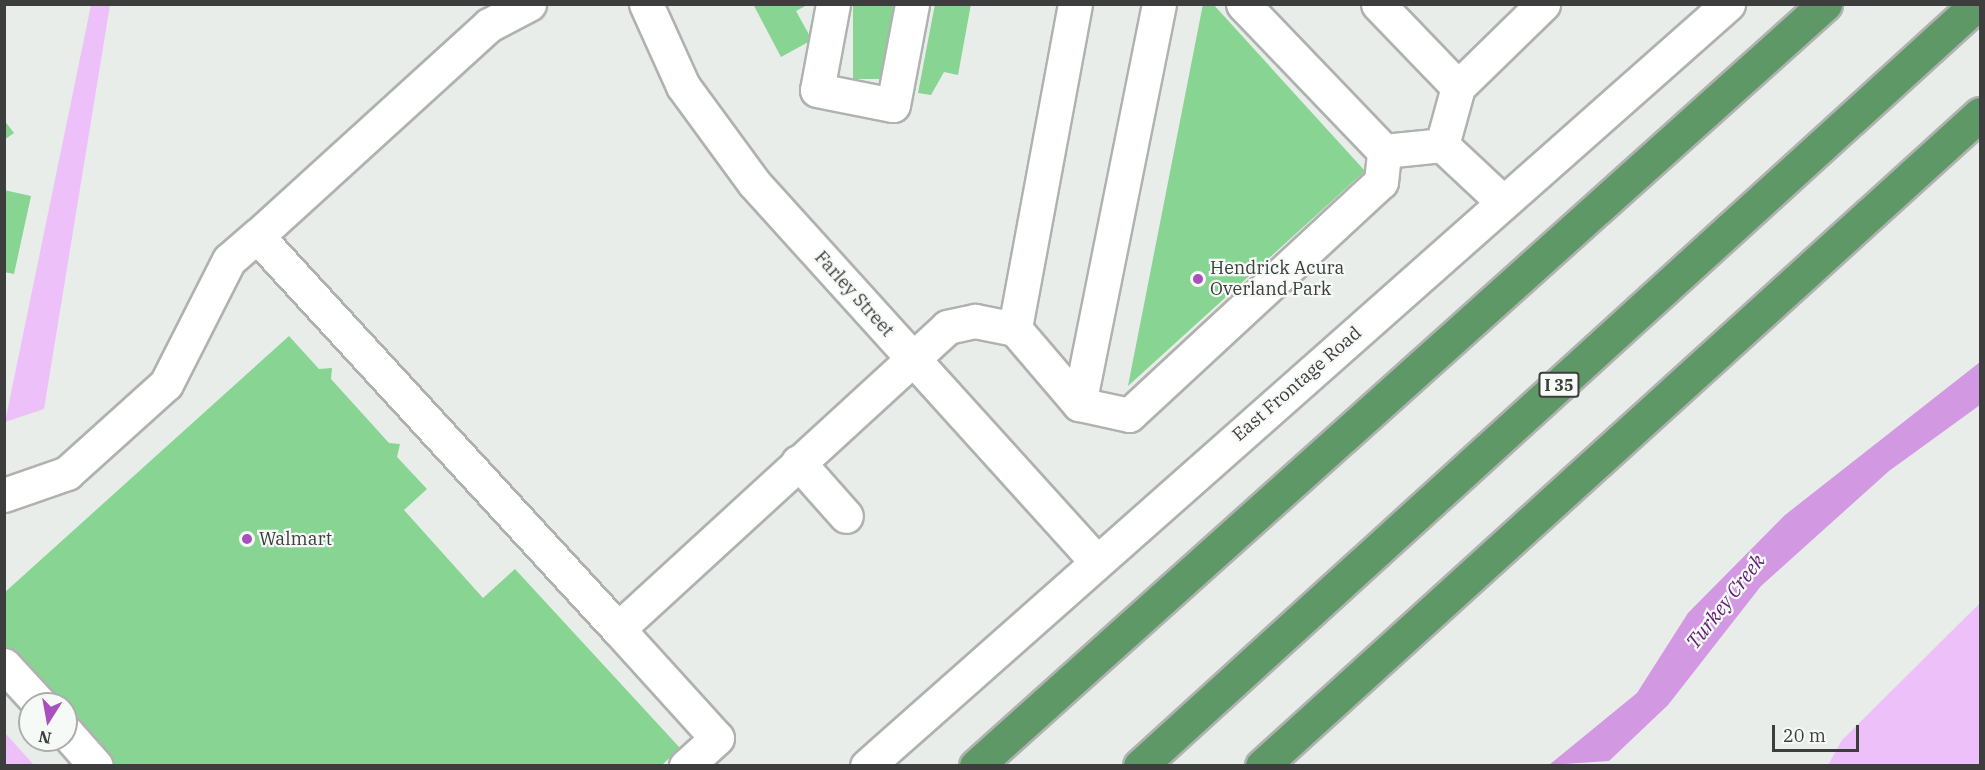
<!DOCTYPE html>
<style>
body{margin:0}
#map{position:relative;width:1985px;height:770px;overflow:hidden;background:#e9ede9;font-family:"IBM Plex Serif",serif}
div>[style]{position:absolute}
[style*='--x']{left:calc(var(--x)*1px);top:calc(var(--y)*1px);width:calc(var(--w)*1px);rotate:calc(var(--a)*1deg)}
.green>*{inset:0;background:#eec0fa}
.water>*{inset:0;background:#d398e2}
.building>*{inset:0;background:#87d493;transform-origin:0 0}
.roads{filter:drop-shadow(2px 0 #afb2af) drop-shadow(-2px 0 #afb2af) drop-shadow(0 2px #afb2af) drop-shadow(0 -2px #afb2af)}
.minor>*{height:33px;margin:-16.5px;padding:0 16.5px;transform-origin:16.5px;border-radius:16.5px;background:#fff}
.highway>*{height:33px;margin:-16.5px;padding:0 16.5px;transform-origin:16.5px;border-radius:16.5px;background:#5d9866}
.dots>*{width:16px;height:16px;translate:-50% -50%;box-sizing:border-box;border:3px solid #f6faf7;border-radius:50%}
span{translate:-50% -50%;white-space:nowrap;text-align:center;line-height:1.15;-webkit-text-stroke:4.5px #f6faf7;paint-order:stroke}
.shield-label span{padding:2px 4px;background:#f6faf7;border:2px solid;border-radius:4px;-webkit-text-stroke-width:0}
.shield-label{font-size:16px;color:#3c3d3c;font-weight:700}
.poi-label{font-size:18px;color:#3c3d3c}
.left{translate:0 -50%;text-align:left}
.street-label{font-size:18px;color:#3c3d3c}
.water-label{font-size:20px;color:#631d74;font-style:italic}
.frame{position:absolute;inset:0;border:6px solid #3c3d3c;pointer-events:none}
.north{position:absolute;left:18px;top:692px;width:60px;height:60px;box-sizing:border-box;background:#f6faf7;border:2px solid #acaeac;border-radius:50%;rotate:191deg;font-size:16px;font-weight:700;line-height:24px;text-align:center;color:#3c3d3c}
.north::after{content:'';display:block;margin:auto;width:21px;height:27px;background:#a851be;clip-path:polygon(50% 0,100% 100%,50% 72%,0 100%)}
.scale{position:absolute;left:1772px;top:725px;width:87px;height:27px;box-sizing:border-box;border:3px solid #3c3d3c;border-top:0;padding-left:8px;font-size:18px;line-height:21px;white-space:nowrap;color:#3c3d3c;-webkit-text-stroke:4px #f6faf7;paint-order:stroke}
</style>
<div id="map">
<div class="green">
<div style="clip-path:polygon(91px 5px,110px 5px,44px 409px,5px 422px)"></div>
<div style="clip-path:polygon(1980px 603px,1980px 765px,1828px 765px,1842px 740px)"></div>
<div style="clip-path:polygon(4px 733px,5px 733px,34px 765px,5px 765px)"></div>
</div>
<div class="water">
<div style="clip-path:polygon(1980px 362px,1980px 405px,1889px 471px,1761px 586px,1668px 705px,1609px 761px,1549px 765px,1637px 693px,1688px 613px,1785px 515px)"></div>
</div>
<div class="building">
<div style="clip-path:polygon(753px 4px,809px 4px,796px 11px,812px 40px,781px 57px)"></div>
<div style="left:853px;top:4px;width:43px;height:75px"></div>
<div style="clip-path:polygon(935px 4px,971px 4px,958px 75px,944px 72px,931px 95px,918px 93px)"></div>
<div style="clip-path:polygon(1203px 4px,1213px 4px,1365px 171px,1128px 386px)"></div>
<div style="clip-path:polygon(4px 120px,14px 133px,4px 140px)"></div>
<div style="clip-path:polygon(4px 190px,31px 196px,14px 274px,4px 272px)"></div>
<div style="clip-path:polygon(289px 336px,319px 369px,332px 368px,331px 379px,389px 443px,400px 444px,397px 457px,427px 489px,404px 510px,483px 598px,515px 569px,680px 748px,661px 766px,112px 766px,66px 715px,66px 704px,56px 704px,4px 647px,4px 593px)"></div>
</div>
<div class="roads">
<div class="minor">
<div style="--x:529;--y:4;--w:45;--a:152.3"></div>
<div style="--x:489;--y:25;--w:314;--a:137.7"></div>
<div style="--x:257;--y:236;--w:534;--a:47.43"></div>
<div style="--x:618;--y:629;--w:447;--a:-42.5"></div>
<div style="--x:947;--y:327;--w:29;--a:-12"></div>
<div style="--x:975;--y:321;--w:41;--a:11.3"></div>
<div style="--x:646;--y:4;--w:90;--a:65.7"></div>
<div style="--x:683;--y:86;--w:120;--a:53.8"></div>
<div style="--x:754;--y:183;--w:510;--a:47.86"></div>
<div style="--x:833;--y:4;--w:87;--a:100.5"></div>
<div style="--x:817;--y:90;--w:77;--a:11.2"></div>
<div style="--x:893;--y:105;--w:103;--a:-79.3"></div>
<div style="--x:1075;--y:4;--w:330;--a:100.5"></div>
<div style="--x:1015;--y:329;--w:99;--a:49.5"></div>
<div style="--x:1159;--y:4;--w:408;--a:101.3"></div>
<div style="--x:1079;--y:404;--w:51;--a:12.4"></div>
<div style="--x:1129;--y:415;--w:343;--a:-42.8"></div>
<div style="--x:1381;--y:182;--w:31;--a:-84"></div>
<div style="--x:1243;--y:4;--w:204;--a:46.2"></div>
<div style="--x:1384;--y:151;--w:58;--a:-5.9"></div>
<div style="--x:1442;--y:145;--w:83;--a:43.1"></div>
<div style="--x:1378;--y:4;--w:115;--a:46.1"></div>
<div style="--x:1458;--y:87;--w:60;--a:105.4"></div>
<div style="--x:1458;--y:87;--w:119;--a:-44.3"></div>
<div style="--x:798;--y:462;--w:72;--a:48.4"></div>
<div style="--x:4;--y:495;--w:67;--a:-19.2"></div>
<div style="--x:67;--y:473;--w:133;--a:-42"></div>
<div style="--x:166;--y:384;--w:139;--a:-63.1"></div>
<div style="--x:229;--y:260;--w:37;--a:-41"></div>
<div style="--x:618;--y:629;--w:147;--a:47.8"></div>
<div style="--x:717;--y:738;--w:42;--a:137.9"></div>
<div style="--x:4;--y:665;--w:53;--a:47.3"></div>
<div style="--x:66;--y:732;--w:45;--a:48.6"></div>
<div style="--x:867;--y:766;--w:1150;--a:-41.51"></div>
</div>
<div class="highway">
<div style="--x:976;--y:766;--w:1141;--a:-41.91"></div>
<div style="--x:1140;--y:766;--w:1132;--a:-42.31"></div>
<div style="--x:1262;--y:766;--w:970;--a:-42.24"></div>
</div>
</div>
<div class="dots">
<div style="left:1198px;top:279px;background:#a851be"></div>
<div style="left:247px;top:539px;background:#a851be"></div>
</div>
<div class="shield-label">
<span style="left:1559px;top:385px">I 35</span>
</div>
<div class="poi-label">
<span class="left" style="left:1210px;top:279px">Hendrick Acura<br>Overland Park</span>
<span class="left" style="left:259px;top:539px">Walmart</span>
</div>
<div class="street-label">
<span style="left:854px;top:294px;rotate:48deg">Farley Street</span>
<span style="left:1297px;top:384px;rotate:-41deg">East Frontage Road</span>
</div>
<div class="water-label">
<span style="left:1725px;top:601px;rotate:-52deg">Turkey Creek</span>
</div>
<div class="frame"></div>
<div class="north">N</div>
<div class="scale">20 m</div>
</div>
